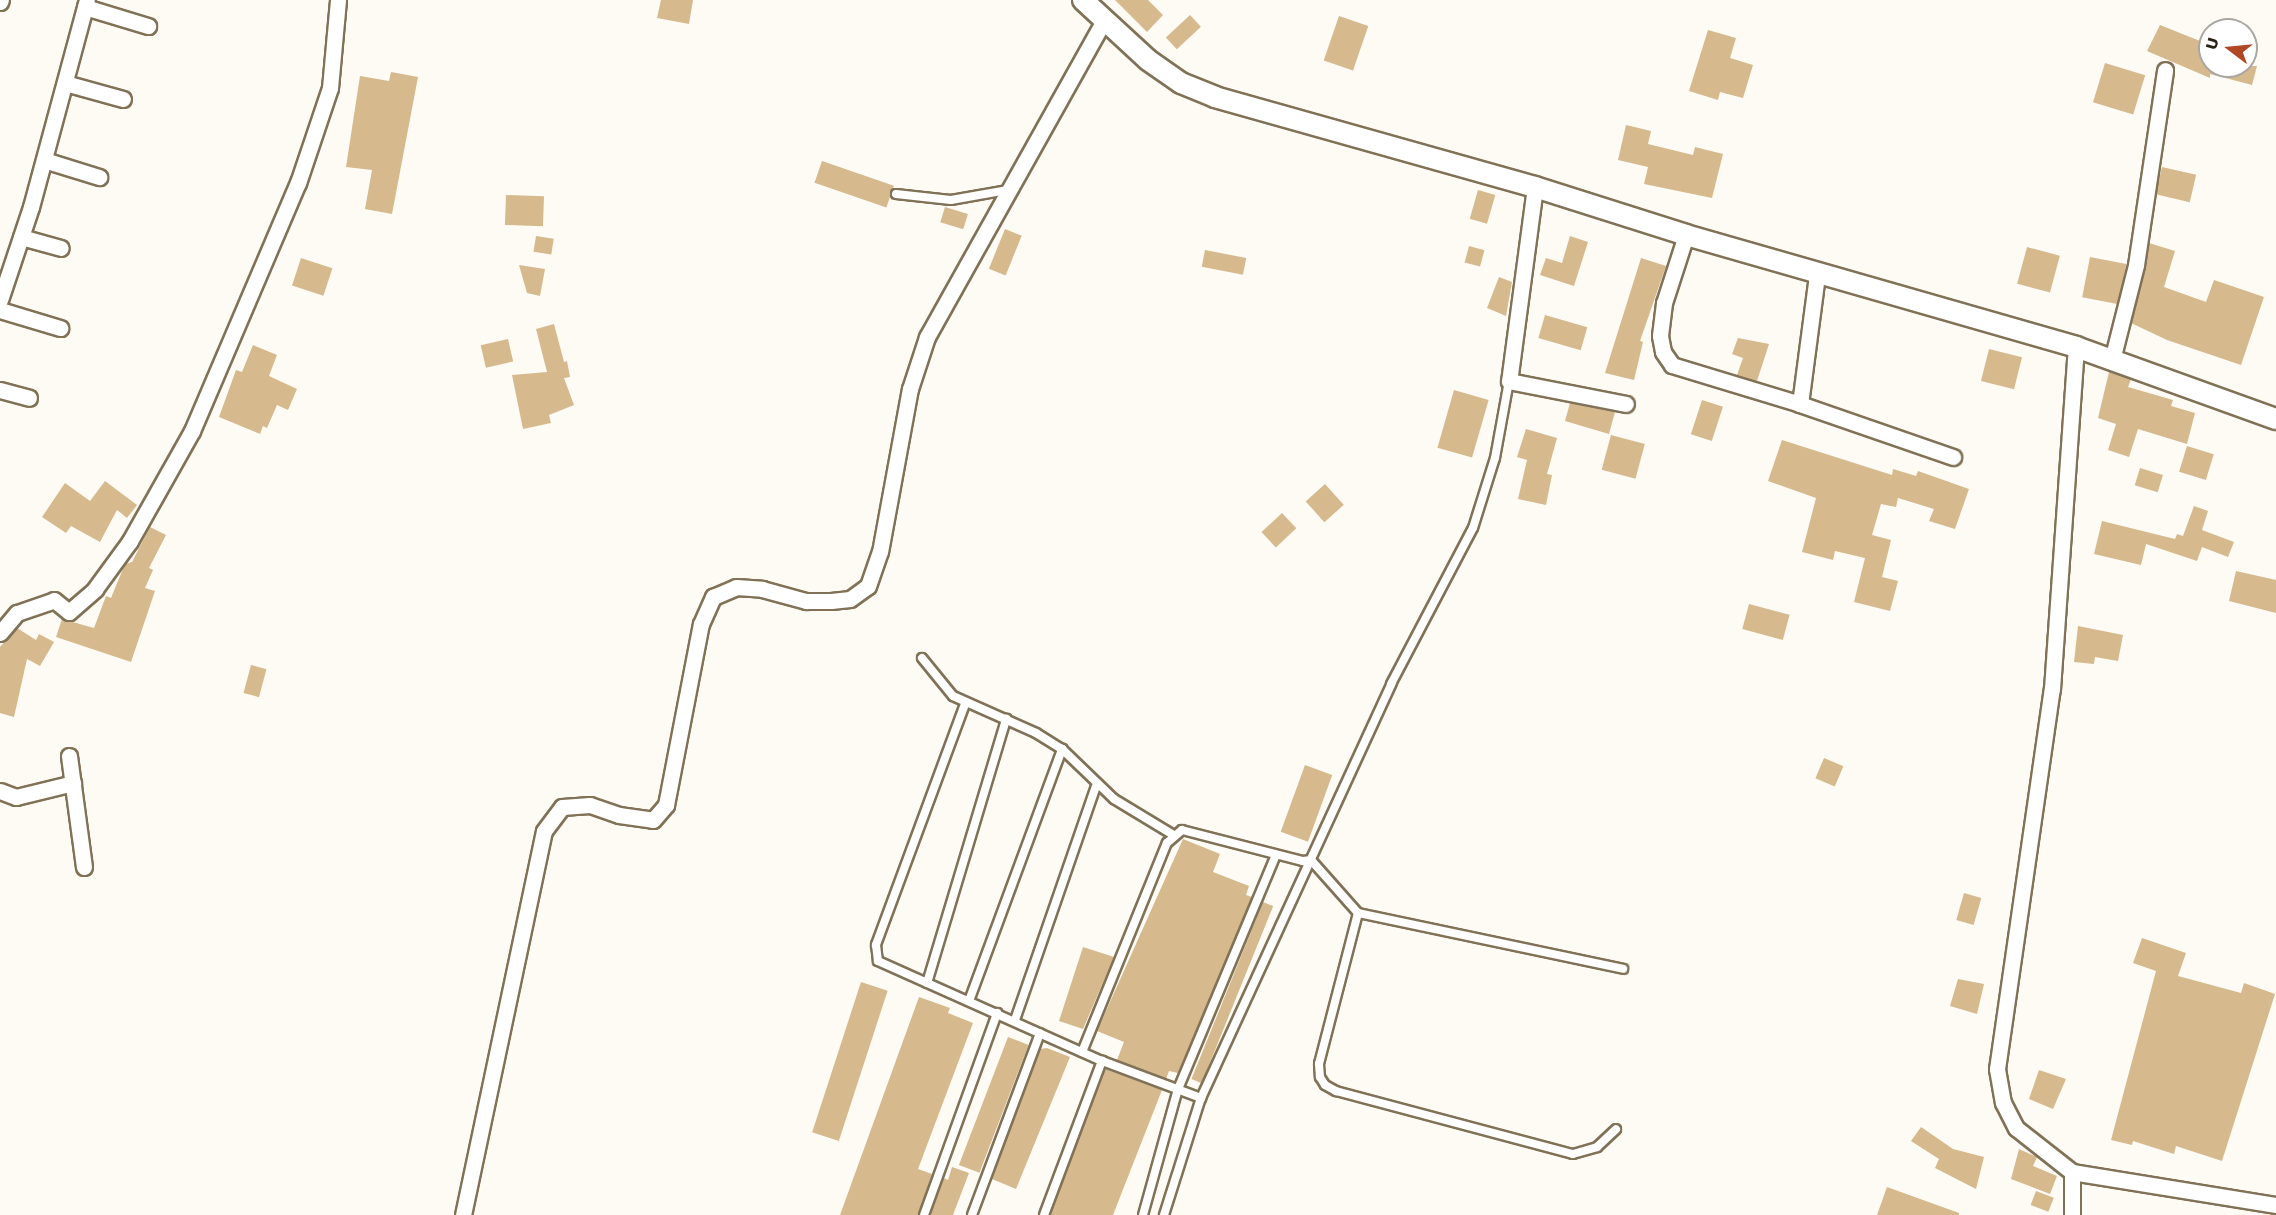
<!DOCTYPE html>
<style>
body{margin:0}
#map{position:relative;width:2276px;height:1215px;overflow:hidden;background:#fefbf5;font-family:"Work Sans",sans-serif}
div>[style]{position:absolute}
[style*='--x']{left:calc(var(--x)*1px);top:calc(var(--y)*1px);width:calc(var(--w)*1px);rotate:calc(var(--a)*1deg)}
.building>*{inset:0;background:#d6b98c;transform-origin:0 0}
.roads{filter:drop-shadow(2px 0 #817257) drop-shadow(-2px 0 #817257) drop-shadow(0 2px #817257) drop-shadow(0 -2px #817257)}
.service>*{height:8px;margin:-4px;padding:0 4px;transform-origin:4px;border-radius:4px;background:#fff}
.minor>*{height:15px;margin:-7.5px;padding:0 7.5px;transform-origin:7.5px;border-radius:7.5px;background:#fff}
.tertiary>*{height:20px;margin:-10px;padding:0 10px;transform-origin:10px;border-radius:10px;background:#fff}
span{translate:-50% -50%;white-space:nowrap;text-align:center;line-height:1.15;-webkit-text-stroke:4.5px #fff;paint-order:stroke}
.north{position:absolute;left:2198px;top:18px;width:60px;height:60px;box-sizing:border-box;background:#fff;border:2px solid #aaa7a3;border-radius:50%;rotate:286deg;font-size:16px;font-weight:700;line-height:24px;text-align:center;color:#2a2418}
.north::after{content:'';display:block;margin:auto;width:21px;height:27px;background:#af4725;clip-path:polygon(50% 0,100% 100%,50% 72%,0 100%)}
</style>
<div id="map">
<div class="building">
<div style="clip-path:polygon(661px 0,693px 0,689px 24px,657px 18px)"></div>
<div style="clip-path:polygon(1115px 0,1148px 0,1163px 15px,1147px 32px)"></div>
<div style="left:1190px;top:15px;width:16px;height:33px;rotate:47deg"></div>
<div style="left:1339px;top:16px;width:31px;height:47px;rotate:19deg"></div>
<div style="clip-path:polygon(2160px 25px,2210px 45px,2210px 66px,2257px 66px,2252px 85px,2210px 74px,2210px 78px,2147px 51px)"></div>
<div style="clip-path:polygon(1708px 30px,1736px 38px,1730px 58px,1753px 65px,1743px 98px,1720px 92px,1718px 100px,1689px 91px)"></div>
<div style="left:2105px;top:63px;width:42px;height:41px;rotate:17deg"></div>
<div style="clip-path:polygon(391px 72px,418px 77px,392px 214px,365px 209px,372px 170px,346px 167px,360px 76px,389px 81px)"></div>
<div style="clip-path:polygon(1626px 125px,1651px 131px,1648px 144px,1693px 155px,1695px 147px,1723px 154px,1712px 198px,1644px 184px,1648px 167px,1618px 160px)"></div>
<div style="left:822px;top:161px;width:76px;height:23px;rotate:19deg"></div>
<div style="left:2162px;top:167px;width:35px;height:28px;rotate:13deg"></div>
<div style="left:1478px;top:190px;width:18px;height:30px;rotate:16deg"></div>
<div style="left:506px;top:195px;width:38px;height:30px;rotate:2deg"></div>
<div style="left:945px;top:207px;width:24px;height:16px;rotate:17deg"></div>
<div style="left:1005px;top:229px;width:18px;height:43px;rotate:22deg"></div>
<div style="left:536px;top:236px;width:18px;height:16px;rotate:9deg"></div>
<div style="clip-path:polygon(1570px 236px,1588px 242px,1574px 286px,1540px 275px,1546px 258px,1562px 263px)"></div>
<div style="clip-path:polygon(2149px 243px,2175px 251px,2164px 287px,2206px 302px,2214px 280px,2264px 297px,2241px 365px,2167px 340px,2131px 323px)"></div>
<div style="left:1469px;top:246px;width:16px;height:17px;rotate:15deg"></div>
<div style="left:2027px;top:247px;width:34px;height:38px;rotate:15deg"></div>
<div style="left:1205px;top:250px;width:42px;height:17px;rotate:11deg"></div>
<div style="left:2090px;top:257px;width:37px;height:41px;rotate:11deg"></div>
<div style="left:301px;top:258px;width:33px;height:29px;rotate:18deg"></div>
<div style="clip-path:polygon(1641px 258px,1666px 266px,1640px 341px,1643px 342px,1634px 380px,1605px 373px)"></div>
<div style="clip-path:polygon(519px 265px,545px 269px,540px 296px,527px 293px)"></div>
<div style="clip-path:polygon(1499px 277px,1512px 282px,1506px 316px,1487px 308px)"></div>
<div style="left:1545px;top:315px;width:44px;height:24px;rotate:16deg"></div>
<div style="clip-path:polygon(554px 324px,564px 362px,567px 361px,570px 377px,564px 378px,574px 405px,549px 415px,551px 423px,523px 429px,512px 375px,547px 372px,536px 329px)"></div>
<div style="clip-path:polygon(1738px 338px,1769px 344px,1757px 381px,1737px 375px,1743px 358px,1732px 354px)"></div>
<div style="left:508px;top:339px;width:23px;height:28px;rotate:77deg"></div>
<div style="clip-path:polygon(253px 345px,277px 355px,269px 376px,297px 389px,288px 410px,277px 405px,267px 428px,263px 426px,260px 434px,219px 417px,236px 370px,242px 372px)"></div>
<div style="left:1989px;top:349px;width:34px;height:33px;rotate:14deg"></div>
<div style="clip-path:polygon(2109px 372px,2131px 379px,2128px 387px,2173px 400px,2171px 406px,2195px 413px,2187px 444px,2138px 429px,2129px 457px,2108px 450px,2116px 424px,2098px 418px)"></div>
<div style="left:1454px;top:390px;width:36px;height:60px;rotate:16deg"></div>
<div style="left:1702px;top:400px;width:22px;height:36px;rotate:18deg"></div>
<div style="clip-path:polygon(1570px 403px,1615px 412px,1609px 434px,1565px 421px)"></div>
<div style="clip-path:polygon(1526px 429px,1557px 438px,1547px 474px,1552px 475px,1546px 505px,1518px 499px,1527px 460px,1517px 457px)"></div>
<div style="left:1611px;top:435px;width:35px;height:36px;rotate:15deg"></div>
<div style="clip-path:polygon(1782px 440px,1892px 475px,1893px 469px,1916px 476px,1918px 471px,1969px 489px,1955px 529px,1929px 521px,1934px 509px,1898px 498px,1896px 507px,1881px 504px,1872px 535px,1891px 540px,1882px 577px,1898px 581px,1890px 611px,1854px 602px,1865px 558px,1835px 551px,1833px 560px,1802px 552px,1816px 498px,1768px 481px)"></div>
<div style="left:2187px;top:446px;width:28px;height:27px;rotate:17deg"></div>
<div style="left:2140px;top:468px;width:24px;height:18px;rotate:17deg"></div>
<div style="clip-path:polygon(105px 481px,137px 505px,127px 518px,117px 510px,100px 542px,71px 526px,66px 533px,42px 517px,65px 483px,90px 501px)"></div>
<div style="left:1325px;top:484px;width:28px;height:26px;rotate:48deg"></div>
<div style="clip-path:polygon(2194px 506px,2208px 511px,2202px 530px,2234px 542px,2228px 557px,2202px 547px,2197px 561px,2146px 544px,2141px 565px,2094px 554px,2102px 521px,2175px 539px,2177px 534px,2183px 536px)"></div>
<div style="left:1282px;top:513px;width:21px;height:28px;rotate:47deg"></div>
<div style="clip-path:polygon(150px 527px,166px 535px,149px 568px,153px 570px,145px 588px,155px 591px,131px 662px,56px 637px,62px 619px,94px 628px,106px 596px,111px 598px,125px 564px,132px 562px)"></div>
<div style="clip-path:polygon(2236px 571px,2276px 580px,2276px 613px,2229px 601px)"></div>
<div style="left:1749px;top:604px;width:42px;height:26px;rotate:15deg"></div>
<div style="clip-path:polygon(2078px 626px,2123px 635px,2118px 661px,2095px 657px,2094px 664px,2074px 662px)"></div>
<div style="clip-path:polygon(17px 628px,36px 640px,39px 634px,54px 642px,40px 666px,27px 659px,14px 717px,0 713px,0 647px)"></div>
<div style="left:251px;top:665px;width:16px;height:29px;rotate:15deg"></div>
<div style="left:1824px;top:758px;width:21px;height:22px;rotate:23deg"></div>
<div style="left:1305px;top:765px;width:29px;height:71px;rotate:20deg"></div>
<div style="clip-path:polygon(1183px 839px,1220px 854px,1213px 872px,1249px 886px,1246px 895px,1252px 897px,1178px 1073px,1169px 1071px,1166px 1079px,1117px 1060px,1124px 1042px,1097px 1031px)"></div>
<div style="left:1964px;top:893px;width:18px;height:28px;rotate:16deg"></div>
<div style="left:1263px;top:902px;width:11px;height:191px;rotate:22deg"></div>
<div style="clip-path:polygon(2142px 938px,2186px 953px,2178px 976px,2241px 993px,2244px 983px,2275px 994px,2222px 1161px,2176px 1146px,2174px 1154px,2133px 1141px,2132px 1145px,2111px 1140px,2156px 971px,2133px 963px)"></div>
<div style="clip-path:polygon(1083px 947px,1114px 957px,1083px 1029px,1059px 1021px)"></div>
<div style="clip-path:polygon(1958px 979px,1984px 984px,1977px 1014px,1950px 1006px)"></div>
<div style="left:861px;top:982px;width:28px;height:158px;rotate:18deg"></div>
<div style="clip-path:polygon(919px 997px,950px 1008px,948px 1013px,973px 1023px,918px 1169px,932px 1174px,918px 1215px,840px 1215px)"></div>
<div style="left:1008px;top:1037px;width:22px;height:137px;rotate:21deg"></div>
<div style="clip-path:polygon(1047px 1048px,1070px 1057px,1016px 1189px,992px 1179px,1040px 1049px)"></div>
<div style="clip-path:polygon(1105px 1069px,1162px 1090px,1113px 1215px,1050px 1215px)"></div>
<div style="clip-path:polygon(2039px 1070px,2066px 1079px,2053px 1109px,2029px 1099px)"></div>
<div style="clip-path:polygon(1921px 1127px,1953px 1149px,1984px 1157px,1976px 1189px,1935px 1168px,1939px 1159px,1911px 1141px)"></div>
<div style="clip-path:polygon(2019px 1149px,2037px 1157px,2033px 1166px,2057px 1176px,2050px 1194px,2011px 1179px)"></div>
<div style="clip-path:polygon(952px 1167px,969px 1173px,953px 1215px,930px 1215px,944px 1178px,948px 1180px)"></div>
<div style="clip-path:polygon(1887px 1187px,1959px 1213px,1959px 1215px,1877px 1215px)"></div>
<div style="left:2036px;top:1191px;width:19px;height:15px;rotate:21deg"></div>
</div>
<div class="roads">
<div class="service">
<div style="--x:896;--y:194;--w:55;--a:6.2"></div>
<div style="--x:951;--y:200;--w:58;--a:-10"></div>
<div style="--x:922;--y:658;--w:49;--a:50.8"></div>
<div style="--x:953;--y:696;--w:91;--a:24"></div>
<div style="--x:1036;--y:733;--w:31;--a:32"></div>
<div style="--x:1062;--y:749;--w:72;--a:43.9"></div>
<div style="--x:1114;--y:799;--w:71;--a:31.2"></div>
<div style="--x:965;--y:704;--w:257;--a:110.3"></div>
<div style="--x:876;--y:945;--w:16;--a:83"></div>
<div style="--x:878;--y:961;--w:245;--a:24.1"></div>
<div style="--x:1102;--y:1061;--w:106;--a:20.5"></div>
<div style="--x:1358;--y:913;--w:271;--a:11.9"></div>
<div style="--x:927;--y:983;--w:276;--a:-73.3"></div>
<div style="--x:969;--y:1001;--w:269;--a:-69.7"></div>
<div style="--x:1015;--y:1020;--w:248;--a:-70.9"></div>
<div style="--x:1082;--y:1052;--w:226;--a:-67.9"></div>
<div style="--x:1167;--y:843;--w:20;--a:-41"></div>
<div style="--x:1182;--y:830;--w:125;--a:14.4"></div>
<div style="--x:1303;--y:861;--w:8;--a:-7"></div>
<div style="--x:1311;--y:860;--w:71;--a:48.4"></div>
<div style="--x:1358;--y:913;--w:156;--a:104.5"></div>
<div style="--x:1319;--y:1064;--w:13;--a:86"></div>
<div style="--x:1320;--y:1077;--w:9;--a:58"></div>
<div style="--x:1325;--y:1085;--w:13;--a:29"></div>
<div style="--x:1336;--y:1091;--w:245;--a:14.9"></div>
<div style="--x:1573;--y:1154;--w:25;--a:-16"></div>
<div style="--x:1597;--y:1147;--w:26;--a:-43"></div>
<div style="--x:924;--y:1215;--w:215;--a:-70.1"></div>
<div style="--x:972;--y:1215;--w:194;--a:-69.5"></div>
<div style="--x:1044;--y:1215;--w:165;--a:-69.4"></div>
<div style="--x:1143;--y:1215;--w:131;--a:-74.5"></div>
<div style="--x:1178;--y:1089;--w:254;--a:-67.3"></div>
<div style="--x:1164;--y:1215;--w:123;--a:-72.5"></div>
<div style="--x:1201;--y:1098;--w:456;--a:-65.3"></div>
<div style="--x:1391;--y:684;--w:176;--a:-62.3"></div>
<div style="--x:1473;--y:528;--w:73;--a:-72.6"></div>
<div style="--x:1495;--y:458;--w:78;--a:-79.7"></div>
</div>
<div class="minor">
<div style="--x:0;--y:2;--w:2;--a:-63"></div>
<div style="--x:85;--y:7;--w:66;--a:16.8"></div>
<div style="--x:65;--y:83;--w:60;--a:15.4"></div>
<div style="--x:44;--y:160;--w:58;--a:17.2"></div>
<div style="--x:1535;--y:187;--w:196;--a:97.6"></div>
<div style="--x:1509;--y:381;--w:119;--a:11.1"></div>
<div style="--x:1686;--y:235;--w:71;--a:107.9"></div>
<div style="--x:1664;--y:303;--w:33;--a:97"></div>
<div style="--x:1660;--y:336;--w:16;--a:79"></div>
<div style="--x:1663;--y:352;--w:16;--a:55"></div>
<div style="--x:1672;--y:365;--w:134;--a:16.9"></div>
<div style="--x:1800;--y:404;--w:131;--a:-82.5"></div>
<div style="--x:21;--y:237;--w:41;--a:15.4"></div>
<div style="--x:0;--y:300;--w:98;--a:-71.6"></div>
<div style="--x:31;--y:207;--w:214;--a:-74.9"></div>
<div style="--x:0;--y:310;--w:63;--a:16.7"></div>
<div style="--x:2112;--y:360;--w:98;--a:-75.8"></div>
<div style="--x:2136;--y:265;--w:197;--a:-81.5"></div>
<div style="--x:0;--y:390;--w:30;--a:15"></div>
<div style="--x:1800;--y:404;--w:162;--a:19.1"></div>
<div style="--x:0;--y:633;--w:26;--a:-50"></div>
<div style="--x:17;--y:613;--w:39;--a:-19"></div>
<div style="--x:54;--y:600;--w:19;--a:39"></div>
<div style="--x:69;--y:612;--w:35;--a:-41"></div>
<div style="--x:95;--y:589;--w:59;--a:-53.9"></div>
<div style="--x:130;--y:541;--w:126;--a:-60.6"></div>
<div style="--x:192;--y:431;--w:270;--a:-66.9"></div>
<div style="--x:298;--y:183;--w:100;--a:-71.4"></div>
<div style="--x:330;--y:88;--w:88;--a:-84.8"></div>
<div style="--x:69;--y:756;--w:112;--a:82.3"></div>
<div style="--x:0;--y:791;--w:17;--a:21"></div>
<div style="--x:16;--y:797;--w:59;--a:-13.8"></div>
<div style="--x:2072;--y:1172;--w:207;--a:9.2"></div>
<div style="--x:463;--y:1215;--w:392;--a:-78.1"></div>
<div style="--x:544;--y:831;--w:30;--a:-53"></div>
<div style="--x:562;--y:807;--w:28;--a:-4"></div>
<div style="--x:590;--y:805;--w:31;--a:19"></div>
<div style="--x:619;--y:815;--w:34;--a:8"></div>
<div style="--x:653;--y:820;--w:20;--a:-49"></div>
<div style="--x:666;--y:805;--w:184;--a:-79.1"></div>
<div style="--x:701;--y:624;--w:30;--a:-66"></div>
<div style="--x:713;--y:597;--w:25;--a:-23"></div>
<div style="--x:736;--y:587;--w:26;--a:4"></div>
<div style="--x:762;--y:589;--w:46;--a:15.3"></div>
<div style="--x:806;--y:601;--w:25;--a:0"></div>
<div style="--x:831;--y:601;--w:19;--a:-6"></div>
<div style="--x:850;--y:599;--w:22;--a:-36"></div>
<div style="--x:868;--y:586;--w:36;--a:-71"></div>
<div style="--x:880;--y:552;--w:166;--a:-79.6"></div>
<div style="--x:910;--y:389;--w:55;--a:-71.9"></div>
<div style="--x:927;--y:337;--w:363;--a:-60.8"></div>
<div style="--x:2072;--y:1215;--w:43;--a:-90"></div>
<div style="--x:2072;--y:1172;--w:71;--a:-141.8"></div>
<div style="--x:2016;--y:1128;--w:28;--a:-117"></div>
<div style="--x:2003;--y:1103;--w:35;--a:-100"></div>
<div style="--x:1997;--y:1069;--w:384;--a:-81.8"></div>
<div style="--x:2052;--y:689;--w:343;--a:-86"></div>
</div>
<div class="tertiary">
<div style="--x:1083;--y:0;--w:88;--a:42.7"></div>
<div style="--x:1148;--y:60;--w:40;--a:34.9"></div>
<div style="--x:1181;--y:83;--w:37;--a:22"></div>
<div style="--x:1215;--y:97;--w:332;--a:15.7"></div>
<div style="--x:1535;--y:187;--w:158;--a:17.6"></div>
<div style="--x:1686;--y:235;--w:406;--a:16"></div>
<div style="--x:2076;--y:347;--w:213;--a:19.8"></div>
</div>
</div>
<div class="north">U</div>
</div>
